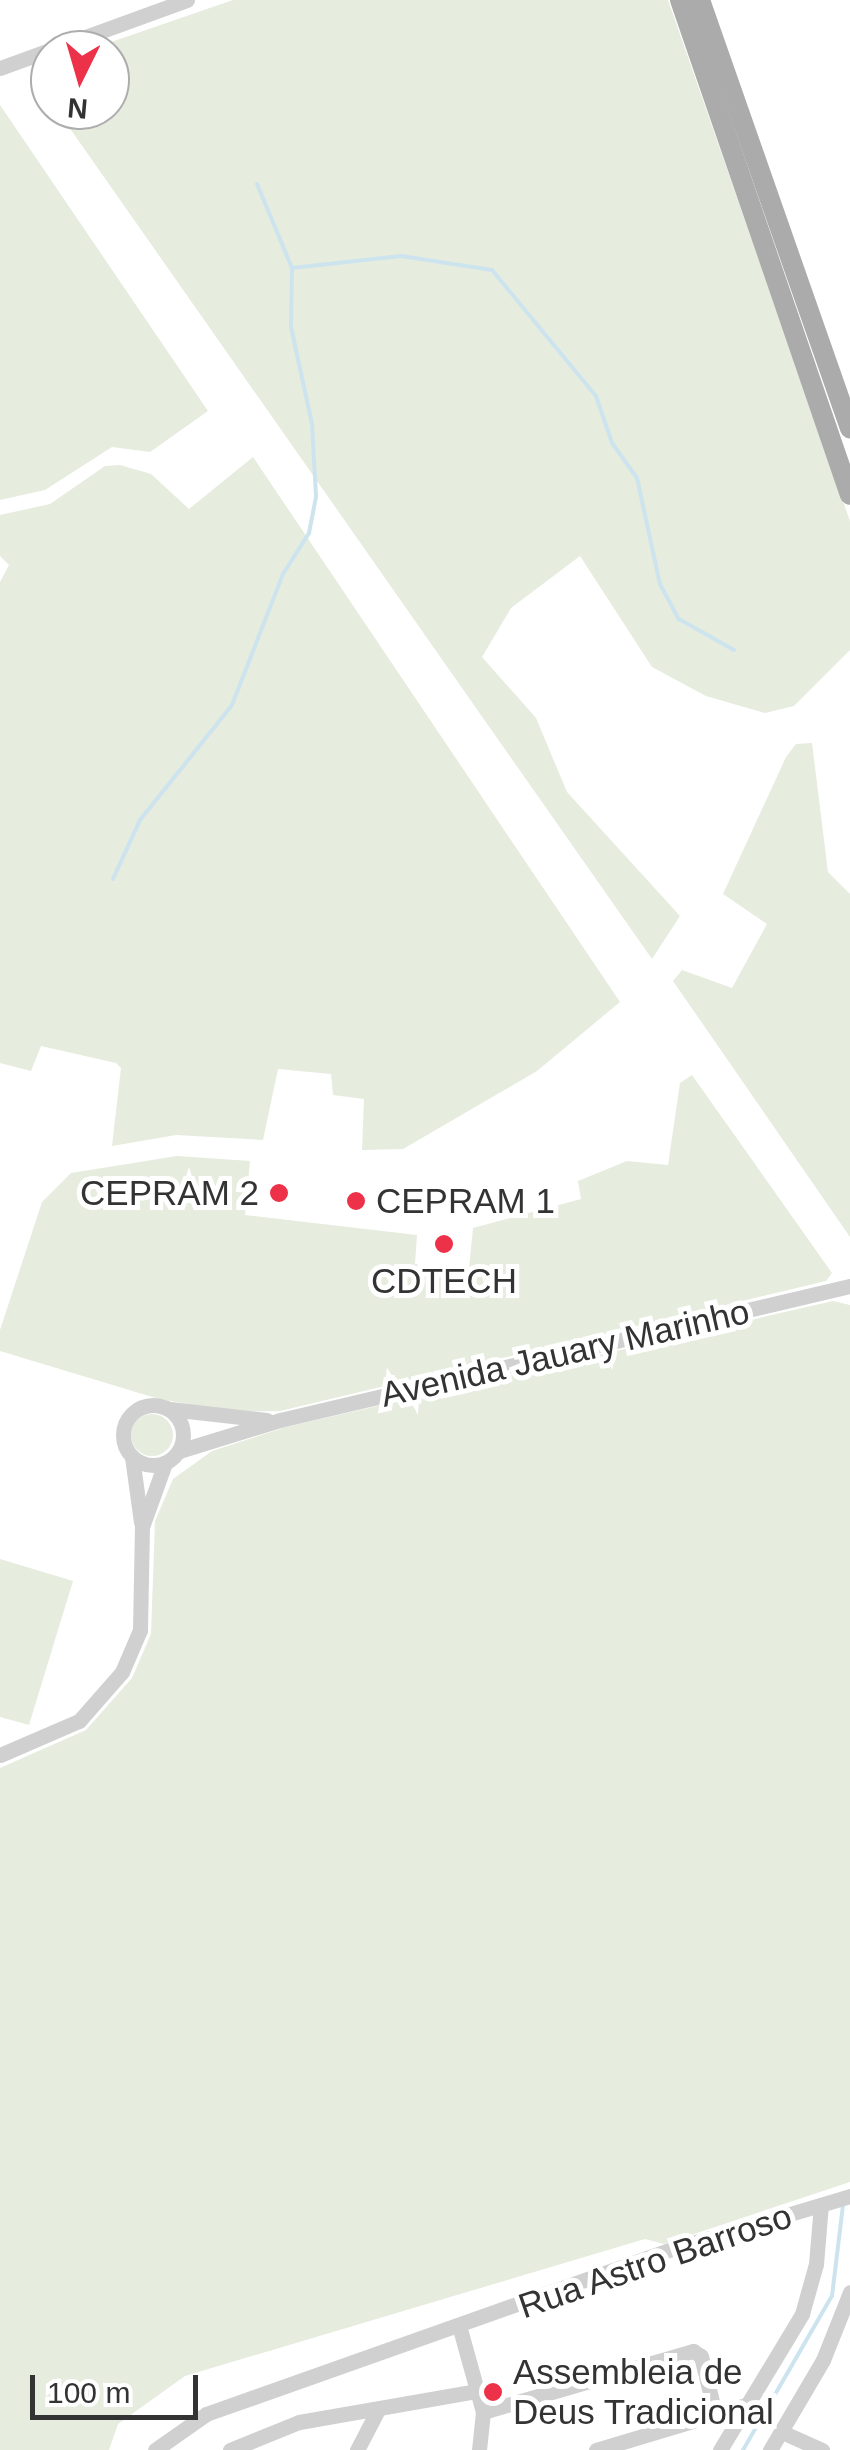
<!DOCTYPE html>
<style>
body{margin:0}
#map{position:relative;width:850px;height:2450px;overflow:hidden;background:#fff;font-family:Helvetica,sans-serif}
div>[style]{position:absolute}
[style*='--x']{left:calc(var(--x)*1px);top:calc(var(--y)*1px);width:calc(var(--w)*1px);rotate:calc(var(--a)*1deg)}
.green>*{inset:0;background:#e6ecde}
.round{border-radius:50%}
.stream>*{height:4px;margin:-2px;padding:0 2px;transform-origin:2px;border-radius:2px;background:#cde4ef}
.minor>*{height:15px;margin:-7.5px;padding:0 7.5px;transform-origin:7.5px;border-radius:7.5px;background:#d0d0d0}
.minor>.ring{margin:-7.5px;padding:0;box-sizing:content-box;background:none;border:15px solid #d0d0d0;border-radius:50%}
.major>*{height:20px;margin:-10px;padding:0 10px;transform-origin:10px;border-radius:10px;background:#ababab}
.dots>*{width:28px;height:28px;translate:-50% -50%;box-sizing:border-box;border:5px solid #fff;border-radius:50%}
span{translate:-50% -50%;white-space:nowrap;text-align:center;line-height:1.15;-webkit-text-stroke:10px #fff;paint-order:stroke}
.poi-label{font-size:35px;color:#333}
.right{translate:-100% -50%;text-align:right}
.left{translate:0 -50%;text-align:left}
.street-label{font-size:35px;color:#333}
.north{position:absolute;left:30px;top:30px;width:100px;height:100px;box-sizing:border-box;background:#fff;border:2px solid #adadad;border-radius:50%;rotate:185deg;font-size:28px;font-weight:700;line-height:40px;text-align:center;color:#333}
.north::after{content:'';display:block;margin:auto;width:35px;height:45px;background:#ed3149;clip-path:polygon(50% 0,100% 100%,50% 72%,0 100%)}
.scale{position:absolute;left:30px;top:2375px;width:168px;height:45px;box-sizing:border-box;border:5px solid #333;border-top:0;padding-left:12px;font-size:30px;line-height:35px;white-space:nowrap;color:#333;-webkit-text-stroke:8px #fff;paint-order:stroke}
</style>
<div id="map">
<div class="green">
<div style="clip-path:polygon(233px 0,668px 0,850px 521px,850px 650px,794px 706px,765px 713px,706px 696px,652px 667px,580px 556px,511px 608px,482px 657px,536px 718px,567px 792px,680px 916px,652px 959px,57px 110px,110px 110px,110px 50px,88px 50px)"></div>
<div style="clip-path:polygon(0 105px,208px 411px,150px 452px,112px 447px,45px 490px,0 500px)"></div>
<div style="clip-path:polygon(253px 457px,620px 1002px,537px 1071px,403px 1149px,362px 1150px,364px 1099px,333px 1095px,331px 1074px,278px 1069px,263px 1140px,176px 1135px,112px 1146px,121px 1068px,116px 1063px,41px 1046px,31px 1071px,0 1063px,0 582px,9px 565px,0 556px,0 515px,50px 504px,105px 466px,120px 465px,151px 474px,189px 509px)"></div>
<div style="clip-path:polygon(812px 743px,828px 872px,850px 894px,850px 1237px,673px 981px,682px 970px,732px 988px,767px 924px,723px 894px,786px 757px,796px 744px)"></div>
<div style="clip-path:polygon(692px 1075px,832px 1273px,826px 1281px,280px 1411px,235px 1412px,159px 1399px,0 1351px,0 1330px,42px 1202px,71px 1173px,177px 1156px,250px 1161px,245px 1215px,417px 1235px,415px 1264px,469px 1268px,473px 1228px,581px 1199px,578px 1181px,627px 1161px,668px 1165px,680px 1083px)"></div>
<div style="clip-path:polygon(833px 1301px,850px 1305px,850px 2182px,664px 2244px,645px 2239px,185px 2376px,118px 2424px,109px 2450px,0 2450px,0 1768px,86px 1730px,132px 1678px,151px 1634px,155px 1521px,173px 1479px,212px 1451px,286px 1427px)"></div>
<div class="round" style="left:131px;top:1414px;width:42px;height:42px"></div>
<div style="clip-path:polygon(0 1559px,73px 1581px,29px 1725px,0 1717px)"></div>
</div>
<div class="stream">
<div style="--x:292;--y:268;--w:110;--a:-6.3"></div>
<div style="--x:401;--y:256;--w:92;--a:8.7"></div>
<div style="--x:492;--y:270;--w:163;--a:50.5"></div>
<div style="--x:596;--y:396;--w:50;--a:71.2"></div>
<div style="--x:612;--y:443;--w:43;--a:54.5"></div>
<div style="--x:637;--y:478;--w:108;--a:77.8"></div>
<div style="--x:660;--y:584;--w:40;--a:62"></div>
<div style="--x:679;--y:619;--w:63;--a:29.4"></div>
<div style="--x:113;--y:879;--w:65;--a:-65.4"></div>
<div style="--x:140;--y:820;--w:147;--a:-51.3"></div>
<div style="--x:232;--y:705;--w:141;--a:-68.7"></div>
<div style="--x:283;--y:574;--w:49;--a:-57.6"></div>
<div style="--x:309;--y:533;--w:38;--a:-79"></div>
<div style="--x:316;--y:496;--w:72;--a:-93.2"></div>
<div style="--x:312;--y:424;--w:99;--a:-102.2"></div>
<div style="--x:291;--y:327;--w:59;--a:-89"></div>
<div style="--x:292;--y:268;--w:91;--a:-112.6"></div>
<div style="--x:743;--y:2450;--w:178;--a:-60"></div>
<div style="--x:832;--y:2296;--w:92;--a:-83.1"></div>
</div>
<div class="minor">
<div style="--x:0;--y:68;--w:199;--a:-20"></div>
<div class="ring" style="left:123px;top:1405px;width:45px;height:45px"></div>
<div style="--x:170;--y:1409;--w:97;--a:6.5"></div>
<div style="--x:179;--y:1451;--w:106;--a:-17.1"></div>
<div style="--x:280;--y:1420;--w:586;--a:-13.23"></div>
<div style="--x:132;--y:1457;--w:66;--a:82.1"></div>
<div style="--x:0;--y:1755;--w:86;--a:-23.3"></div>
<div style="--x:79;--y:1721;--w:65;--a:-48.7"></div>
<div style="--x:122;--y:1672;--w:46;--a:-66.8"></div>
<div style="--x:140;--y:1630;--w:103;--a:-88.9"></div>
<div style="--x:142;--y:1527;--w:68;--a:-70.2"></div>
<div style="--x:460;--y:2329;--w:86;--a:74.5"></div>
<div style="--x:483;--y:2412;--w:38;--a:96"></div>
<div style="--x:483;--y:2412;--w:219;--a:-16.2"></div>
<div style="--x:693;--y:2351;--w:9;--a:32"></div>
<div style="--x:701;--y:2356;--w:60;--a:76.4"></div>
<div style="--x:782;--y:2432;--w:44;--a:24.2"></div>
<div style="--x:155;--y:2450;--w:62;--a:-35.2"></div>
<div style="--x:206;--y:2414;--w:498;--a:-19.5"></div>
<div style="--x:676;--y:2248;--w:182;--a:-16.6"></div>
<div style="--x:230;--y:2450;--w:74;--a:-22.1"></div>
<div style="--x:299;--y:2422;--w:181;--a:-9.9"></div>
<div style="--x:357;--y:2450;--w:47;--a:-62.4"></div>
<div style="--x:596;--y:2450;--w:160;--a:-16.7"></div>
<div style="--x:720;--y:2450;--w:159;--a:-58.9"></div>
<div style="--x:802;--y:2314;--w:52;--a:-74.4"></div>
<div style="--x:816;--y:2264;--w:59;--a:-85.2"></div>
<div style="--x:770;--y:2450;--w:104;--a:-59.5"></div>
<div style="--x:823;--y:2360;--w:73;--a:-68.3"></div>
</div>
<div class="major">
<div style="--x:680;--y:0;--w:523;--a:71.05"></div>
<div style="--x:700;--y:0;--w:454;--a:70.7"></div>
</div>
<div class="dots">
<div style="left:279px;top:1193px;background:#ed3149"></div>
<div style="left:356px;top:1201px;background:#ed3149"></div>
<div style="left:444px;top:1244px;background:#ed3149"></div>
<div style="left:493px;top:2392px;background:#ed3149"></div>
</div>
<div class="poi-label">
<span class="right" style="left:259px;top:1193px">CEPRAM 2</span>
<span class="left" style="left:376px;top:1201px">CEPRAM 1</span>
<span style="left:444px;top:1281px">CDTECH</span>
<span class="left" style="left:513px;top:2392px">Assembleia de<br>Deus Tradicional</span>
</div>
<div class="street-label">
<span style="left:565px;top:1353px;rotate:-13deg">Avenida Jauary Marinho</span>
<span style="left:655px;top:2261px;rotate:-19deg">Rua Astro Barroso</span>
</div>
<div class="north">N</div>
<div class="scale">100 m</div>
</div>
